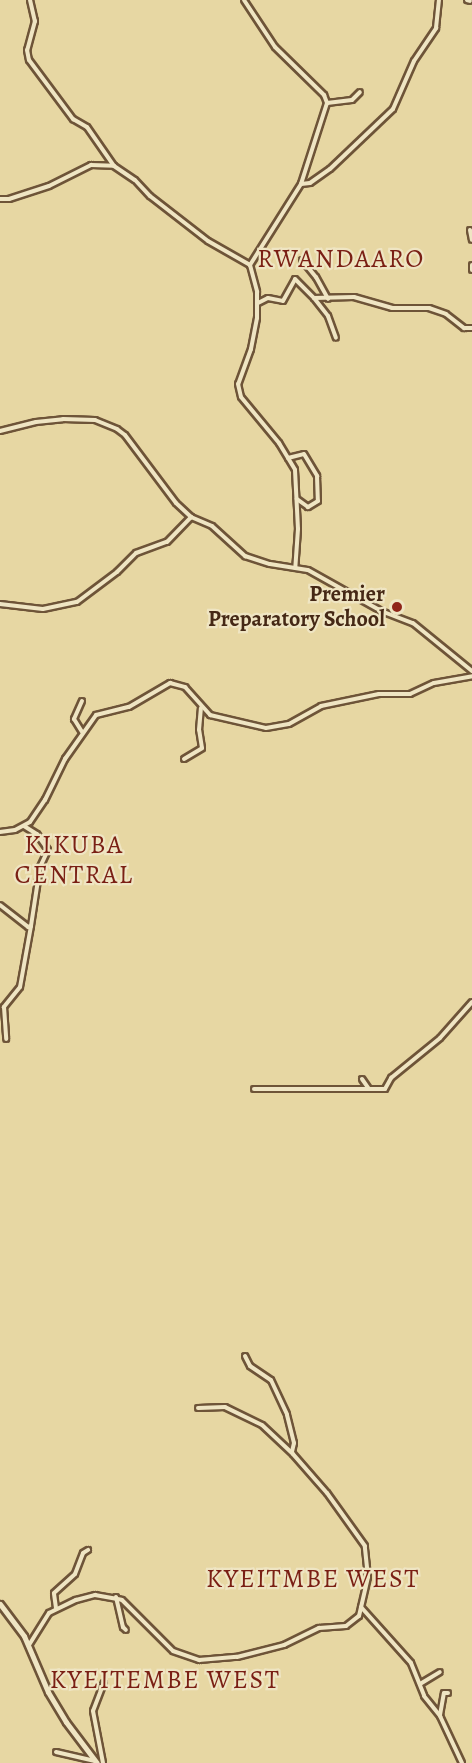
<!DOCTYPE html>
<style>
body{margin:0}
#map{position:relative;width:472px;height:1763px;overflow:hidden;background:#e7d7a3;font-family:Alegreya,serif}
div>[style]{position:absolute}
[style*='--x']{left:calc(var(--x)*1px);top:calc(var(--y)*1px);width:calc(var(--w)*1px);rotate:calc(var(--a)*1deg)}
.roads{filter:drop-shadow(2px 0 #6e5438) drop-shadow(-2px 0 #6e5438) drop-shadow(0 2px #6e5438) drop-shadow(0 -2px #6e5438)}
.minor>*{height:4px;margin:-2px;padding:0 2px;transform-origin:2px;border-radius:2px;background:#efe5c3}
.tertiary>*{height:5px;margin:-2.5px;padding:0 2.5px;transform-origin:2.5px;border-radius:2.5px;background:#efe5c3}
.dots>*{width:16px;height:16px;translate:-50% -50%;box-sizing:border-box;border:3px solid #efe5c3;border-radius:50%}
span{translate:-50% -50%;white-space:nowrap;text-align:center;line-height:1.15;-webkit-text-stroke:4.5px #efe5c3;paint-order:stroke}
.poi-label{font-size:22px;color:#452815;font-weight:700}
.right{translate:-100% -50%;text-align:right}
.quarter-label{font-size:26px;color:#7a1f14;letter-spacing:1.5px}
</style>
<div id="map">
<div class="roads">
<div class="minor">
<div style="--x:30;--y:0;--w:22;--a:77"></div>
<div style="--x:35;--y:21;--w:30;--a:105"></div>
<div style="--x:27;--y:50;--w:10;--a:79"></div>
<div style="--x:29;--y:60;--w:74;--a:53.3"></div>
<div style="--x:73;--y:119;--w:16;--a:30"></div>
<div style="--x:87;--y:127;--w:47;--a:55.3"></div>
<div style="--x:244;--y:0;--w:56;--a:56.6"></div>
<div style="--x:275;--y:47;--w:69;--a:44.4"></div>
<div style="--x:324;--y:95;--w:9;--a:69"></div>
<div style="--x:327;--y:103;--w:85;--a:107.8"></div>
<div style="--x:301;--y:184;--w:96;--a:122.2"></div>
<div style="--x:467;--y:0;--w:3;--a:18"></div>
<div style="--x:327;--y:103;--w:25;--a:-7"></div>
<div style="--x:352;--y:100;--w:11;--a:-45"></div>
<div style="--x:301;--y:184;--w:9;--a:-6"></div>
<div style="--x:310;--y:183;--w:24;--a:-35"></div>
<div style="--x:330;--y:169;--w:87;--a:-43.6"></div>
<div style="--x:393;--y:109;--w:52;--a:-66.4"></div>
<div style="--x:414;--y:61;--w:40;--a:-56"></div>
<div style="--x:436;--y:28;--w:28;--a:-84"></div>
<div style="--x:0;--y:199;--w:9;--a:0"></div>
<div style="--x:9;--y:199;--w:42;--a:-18"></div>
<div style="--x:49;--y:186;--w:47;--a:-26.6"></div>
<div style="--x:91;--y:165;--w:23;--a:2"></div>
<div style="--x:114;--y:166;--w:25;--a:34"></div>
<div style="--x:135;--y:180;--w:22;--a:47"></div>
<div style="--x:150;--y:196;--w:73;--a:37.8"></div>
<div style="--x:208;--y:241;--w:48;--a:29.7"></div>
<div style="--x:250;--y:265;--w:28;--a:75"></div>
<div style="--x:257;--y:292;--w:26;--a:90"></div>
<div style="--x:257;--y:318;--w:32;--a:101"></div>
<div style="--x:251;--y:349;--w:37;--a:110"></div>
<div style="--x:238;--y:384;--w:13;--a:77"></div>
<div style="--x:241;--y:397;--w:60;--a:50.4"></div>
<div style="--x:279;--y:443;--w:31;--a:59"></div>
<div style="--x:295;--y:470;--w:59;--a:87.1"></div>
<div style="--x:298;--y:529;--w:39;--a:94"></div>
<div style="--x:470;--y:230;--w:10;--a:79"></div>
<div style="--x:302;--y:260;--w:22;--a:51"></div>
<div style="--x:316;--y:277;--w:25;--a:61"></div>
<div style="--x:472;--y:265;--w:5;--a:90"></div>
<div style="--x:314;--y:298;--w:23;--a:52"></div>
<div style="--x:328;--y:316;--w:23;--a:70"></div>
<div style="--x:258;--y:303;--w:11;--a:-27"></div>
<div style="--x:268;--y:298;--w:15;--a:11"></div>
<div style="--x:283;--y:301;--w:25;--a:-61"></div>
<div style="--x:295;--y:279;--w:27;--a:45"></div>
<div style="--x:314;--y:298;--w:40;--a:-1.4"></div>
<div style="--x:354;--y:297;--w:40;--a:16"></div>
<div style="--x:392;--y:308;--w:37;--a:0"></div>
<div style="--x:429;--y:308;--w:18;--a:19"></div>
<div style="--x:446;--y:314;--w:23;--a:38"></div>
<div style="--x:464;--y:328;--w:8;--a:0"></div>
<div style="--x:0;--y:431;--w:37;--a:-14"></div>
<div style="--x:36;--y:422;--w:27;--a:-6"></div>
<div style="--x:63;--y:419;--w:32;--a:2"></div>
<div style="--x:95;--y:420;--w:24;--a:22"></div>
<div style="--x:117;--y:429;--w:10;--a:37"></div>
<div style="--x:125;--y:435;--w:85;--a:53.1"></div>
<div style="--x:176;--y:503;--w:21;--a:43"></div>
<div style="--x:191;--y:517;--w:23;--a:23"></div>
<div style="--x:212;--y:526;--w:45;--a:42.3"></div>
<div style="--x:245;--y:556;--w:26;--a:18"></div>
<div style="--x:270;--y:564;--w:38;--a:9"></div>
<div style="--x:308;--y:570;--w:84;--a:29.3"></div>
<div style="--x:381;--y:611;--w:34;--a:21"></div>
<div style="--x:413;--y:623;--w:76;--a:39.1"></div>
<div style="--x:288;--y:458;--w:16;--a:-14"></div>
<div style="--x:304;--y:454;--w:26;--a:59"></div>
<div style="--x:317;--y:476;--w:25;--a:88"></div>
<div style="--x:318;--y:501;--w:12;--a:149"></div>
<div style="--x:308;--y:507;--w:14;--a:-144"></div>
<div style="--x:0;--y:604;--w:43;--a:6.6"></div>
<div style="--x:43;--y:609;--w:35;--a:-12"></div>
<div style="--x:77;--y:602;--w:50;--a:-36.9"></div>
<div style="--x:117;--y:572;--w:27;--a:-45"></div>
<div style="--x:136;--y:553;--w:33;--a:-20"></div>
<div style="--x:167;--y:542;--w:35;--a:-46"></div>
<div style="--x:82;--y:701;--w:20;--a:114"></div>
<div style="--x:74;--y:719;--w:15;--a:58"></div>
<div style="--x:184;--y:759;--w:21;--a:-31"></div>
<div style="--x:202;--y:748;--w:18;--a:-99"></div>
<div style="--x:199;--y:730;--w:22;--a:-85"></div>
<div style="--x:24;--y:826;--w:15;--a:32"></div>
<div style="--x:37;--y:834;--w:19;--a:55"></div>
<div style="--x:48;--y:850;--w:19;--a:115"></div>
<div style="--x:40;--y:867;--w:60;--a:98.7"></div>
<div style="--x:0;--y:832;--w:15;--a:-8"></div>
<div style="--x:15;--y:830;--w:17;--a:-28"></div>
<div style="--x:30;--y:822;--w:27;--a:-56"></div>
<div style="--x:45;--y:800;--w:46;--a:-64"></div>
<div style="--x:65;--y:759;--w:54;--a:-54.8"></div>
<div style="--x:96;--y:715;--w:34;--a:-14"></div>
<div style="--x:129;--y:707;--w:48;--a:-30.3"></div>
<div style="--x:170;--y:683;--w:16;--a:15"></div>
<div style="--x:185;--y:687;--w:38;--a:48"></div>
<div style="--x:210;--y:715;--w:57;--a:13.1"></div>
<div style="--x:266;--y:728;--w:23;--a:-10"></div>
<div style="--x:289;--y:724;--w:37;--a:-29"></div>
<div style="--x:321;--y:706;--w:59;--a:-11.7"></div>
<div style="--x:379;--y:694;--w:31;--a:0"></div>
<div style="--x:410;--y:694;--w:26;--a:-25"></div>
<div style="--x:434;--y:683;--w:39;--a:-10"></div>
<div style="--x:0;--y:905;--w:36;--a:38"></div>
<div style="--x:28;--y:927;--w:3;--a:-18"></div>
<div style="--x:31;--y:926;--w:62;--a:100.2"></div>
<div style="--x:20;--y:987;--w:26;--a:129"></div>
<div style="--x:4;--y:1007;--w:32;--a:86"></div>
<div style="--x:362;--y:1079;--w:12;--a:55"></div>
<div style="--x:254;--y:1089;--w:131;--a:0"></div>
<div style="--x:385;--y:1089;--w:13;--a:-61"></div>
<div style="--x:391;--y:1078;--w:63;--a:-39.2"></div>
<div style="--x:440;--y:1038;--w:48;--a:-48.4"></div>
<div style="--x:245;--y:1356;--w:11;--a:63"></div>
<div style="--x:250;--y:1366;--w:25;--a:34"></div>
<div style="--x:271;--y:1380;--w:38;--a:65"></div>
<div style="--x:287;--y:1415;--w:29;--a:76"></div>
<div style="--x:294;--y:1443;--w:9;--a:103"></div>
<div style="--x:116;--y:1597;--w:31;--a:77"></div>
<div style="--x:123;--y:1627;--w:4;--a:45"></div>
<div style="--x:361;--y:1607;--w:75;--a:48.2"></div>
<div style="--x:411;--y:1663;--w:35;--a:68"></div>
<div style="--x:424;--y:1696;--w:26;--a:51"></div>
<div style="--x:440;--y:1716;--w:52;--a:64.9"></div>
<div style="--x:56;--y:1608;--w:15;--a:-98"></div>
<div style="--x:54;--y:1593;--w:28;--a:-42"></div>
<div style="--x:75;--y:1574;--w:22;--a:-69"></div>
<div style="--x:83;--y:1553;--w:6;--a:-31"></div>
<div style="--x:29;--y:1645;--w:38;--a:-58"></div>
<div style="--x:49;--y:1613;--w:30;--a:-26"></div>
<div style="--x:76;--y:1600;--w:20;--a:-15"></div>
<div style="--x:95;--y:1595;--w:27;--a:10"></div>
<div style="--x:122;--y:1600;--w:72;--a:45"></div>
<div style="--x:173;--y:1651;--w:28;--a:19"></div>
<div style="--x:199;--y:1660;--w:38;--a:-5"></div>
<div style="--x:237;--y:1657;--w:49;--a:-14.3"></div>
<div style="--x:284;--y:1645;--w:39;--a:-26"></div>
<div style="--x:319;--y:1628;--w:27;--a:-4"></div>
<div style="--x:346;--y:1626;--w:16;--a:-38"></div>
<div style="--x:359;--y:1616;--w:40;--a:-77"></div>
<div style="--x:368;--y:1577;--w:31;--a:-96"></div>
<div style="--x:365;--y:1546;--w:65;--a:-125.6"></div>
<div style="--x:327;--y:1493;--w:52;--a:-131.1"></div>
<div style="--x:293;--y:1454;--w:42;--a:-136.9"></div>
<div style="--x:262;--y:1425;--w:41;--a:-154.1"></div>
<div style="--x:225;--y:1407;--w:27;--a:178"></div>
<div style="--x:420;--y:1684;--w:23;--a:-31"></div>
<div style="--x:440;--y:1715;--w:22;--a:-80"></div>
<div style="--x:444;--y:1693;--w:4;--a:0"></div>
<div style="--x:56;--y:1752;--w:40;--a:13"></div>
<div style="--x:103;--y:1763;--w:53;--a:-100.9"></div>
<div style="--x:93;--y:1711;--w:30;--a:-69"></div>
</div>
<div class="tertiary">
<div style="--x:0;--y:1604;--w:40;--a:53"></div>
<div style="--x:24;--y:1636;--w:61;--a:66.8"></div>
<div style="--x:48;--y:1692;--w:35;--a:59"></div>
<div style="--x:66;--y:1722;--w:51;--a:52.9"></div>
</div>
</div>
<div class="dots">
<div style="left:397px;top:607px;background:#8f2418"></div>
</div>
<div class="poi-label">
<span class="right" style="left:385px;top:607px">Premier<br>Preparatory School</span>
</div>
<div class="quarter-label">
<span style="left:341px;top:259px">RWANDAARO</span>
<span style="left:74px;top:860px">KIKUBA<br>CENTRAL</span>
<span style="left:313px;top:1579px">KYEITMBE WEST</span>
<span style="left:165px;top:1680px">KYEITEMBE WEST</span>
</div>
</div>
